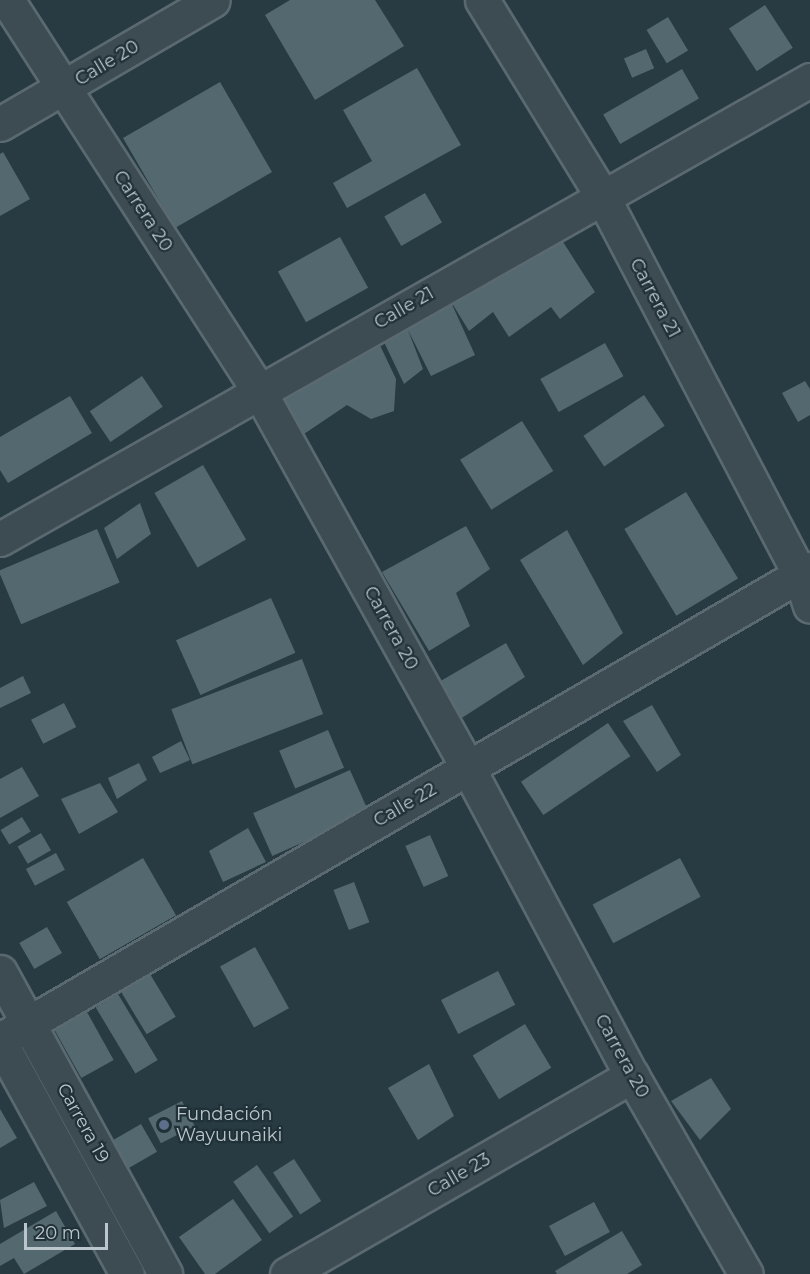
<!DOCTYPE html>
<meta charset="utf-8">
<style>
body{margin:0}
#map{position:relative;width:810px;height:1274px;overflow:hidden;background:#283b43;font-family:Montserrat,sans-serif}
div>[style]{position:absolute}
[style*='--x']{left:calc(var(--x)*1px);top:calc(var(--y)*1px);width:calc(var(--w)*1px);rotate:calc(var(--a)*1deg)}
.building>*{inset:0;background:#54686f;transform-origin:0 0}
.roads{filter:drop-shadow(2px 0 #5b6970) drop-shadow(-2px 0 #5b6970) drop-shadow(0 2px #5b6970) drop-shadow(0 -2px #5b6970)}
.minor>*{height:33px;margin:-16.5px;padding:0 16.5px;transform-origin:16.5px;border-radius:16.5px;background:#3d4c52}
.dots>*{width:16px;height:16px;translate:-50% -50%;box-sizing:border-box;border:3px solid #213138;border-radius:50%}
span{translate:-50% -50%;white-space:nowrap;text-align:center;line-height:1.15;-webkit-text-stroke:4.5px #213138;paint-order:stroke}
.street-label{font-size:18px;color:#bac6cc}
.poi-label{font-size:18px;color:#bac6cc}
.left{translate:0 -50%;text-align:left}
.scale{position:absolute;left:24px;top:1223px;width:84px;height:27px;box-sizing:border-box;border:3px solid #bac6cc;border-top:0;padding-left:8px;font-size:18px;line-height:21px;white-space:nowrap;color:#bac6cc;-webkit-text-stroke:4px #213138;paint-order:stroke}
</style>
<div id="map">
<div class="building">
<div style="clip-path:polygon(290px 0,375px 0,404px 46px,315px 100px,265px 15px)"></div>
<div style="left:765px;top:5px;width:51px;height:43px;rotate:57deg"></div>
<div style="left:668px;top:17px;width:39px;height:25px;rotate:59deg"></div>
<div style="left:646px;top:49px;width:21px;height:24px;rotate:67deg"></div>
<div style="clip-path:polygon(417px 68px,461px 145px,347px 208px,333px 183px,372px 161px,343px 110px)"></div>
<div style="left:682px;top:69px;width:34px;height:91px;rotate:60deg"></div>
<div style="left:220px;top:82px;width:104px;height:112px;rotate:60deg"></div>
<div style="clip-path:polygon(3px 152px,30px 199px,0 216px,0 154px)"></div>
<div style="left:425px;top:193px;width:34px;height:47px;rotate:60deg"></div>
<div style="clip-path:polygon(558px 234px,595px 292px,560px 319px,551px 307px,509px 337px,493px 312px,469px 331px,450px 300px,475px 355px,431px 376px,408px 330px,423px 369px,404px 384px,384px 342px,407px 328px,450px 300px)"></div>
<div style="left:340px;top:237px;width:58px;height:71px;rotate:61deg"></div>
<div style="clip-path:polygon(377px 339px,396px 379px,394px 411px,371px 419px,347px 405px,298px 438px,277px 402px,306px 380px)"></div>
<div style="left:605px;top:343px;width:38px;height:74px;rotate:61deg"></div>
<div style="left:142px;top:376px;width:37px;height:63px;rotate:56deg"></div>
<div style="clip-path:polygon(805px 381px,810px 389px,810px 415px,798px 422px,782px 393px)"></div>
<div style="left:644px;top:395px;width:37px;height:73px;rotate:56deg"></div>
<div style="clip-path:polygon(70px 396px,92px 433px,8px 483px,0 470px,0 437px)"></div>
<div style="left:522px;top:421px;width:59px;height:73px;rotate:58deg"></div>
<div style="left:203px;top:465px;width:86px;height:56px;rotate:60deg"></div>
<div style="left:686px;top:492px;width:101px;height:72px;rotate:59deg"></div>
<div style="clip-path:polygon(140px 503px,151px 534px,117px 559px,104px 528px)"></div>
<div style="clip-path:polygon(466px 526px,490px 569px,456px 593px,470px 626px,429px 651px,382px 572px)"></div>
<div style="left:97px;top:529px;width:58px;height:107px;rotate:67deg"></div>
<div style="clip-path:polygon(567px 530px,623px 633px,583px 665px,520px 560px)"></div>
<div style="left:271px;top:598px;width:60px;height:104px;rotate:66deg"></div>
<div style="clip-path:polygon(506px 643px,525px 677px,451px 725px,432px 686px)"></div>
<div style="left:302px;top:659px;width:59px;height:140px;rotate:69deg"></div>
<div style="clip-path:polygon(23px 676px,31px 693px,0 708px,0 688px)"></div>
<div style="left:64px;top:703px;width:27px;height:37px;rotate:63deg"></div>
<div style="clip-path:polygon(652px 705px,681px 755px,657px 772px,623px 721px)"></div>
<div style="left:608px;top:723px;width:40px;height:105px;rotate:56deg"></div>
<div style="left:328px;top:730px;width:41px;height:53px;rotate:67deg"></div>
<div style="clip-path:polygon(181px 741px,190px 760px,160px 773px,152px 757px)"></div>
<div style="clip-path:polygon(139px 763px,147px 780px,117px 799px,108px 778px)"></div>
<div style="clip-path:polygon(22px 767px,39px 796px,0 818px,0 779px)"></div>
<div style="left:350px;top:770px;width:47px;height:106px;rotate:66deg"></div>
<div style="clip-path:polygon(100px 783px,118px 812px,79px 834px,61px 799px)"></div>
<div style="left:22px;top:817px;width:17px;height:25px;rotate:59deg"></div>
<div style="clip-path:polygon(248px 828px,266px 862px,223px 882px,209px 851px)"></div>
<div style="left:41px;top:833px;width:20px;height:27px;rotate:60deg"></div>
<div style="left:430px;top:835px;width:45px;height:27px;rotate:66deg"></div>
<div style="left:56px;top:853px;width:19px;height:34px;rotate:62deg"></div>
<div style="left:143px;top:858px;width:66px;height:88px;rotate:60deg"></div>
<div style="left:680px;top:858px;width:44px;height:99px;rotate:62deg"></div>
<div style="left:354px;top:882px;width:43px;height:22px;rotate:69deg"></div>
<div style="left:47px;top:927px;width:30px;height:32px;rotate:60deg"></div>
<div style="left:255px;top:947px;width:70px;height:40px;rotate:61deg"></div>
<div style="left:498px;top:971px;width:38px;height:64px;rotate:63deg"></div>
<div style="left:150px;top:974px;width:50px;height:34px;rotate:59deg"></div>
<div style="left:118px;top:994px;width:77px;height:26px;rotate:59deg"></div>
<div style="left:87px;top:1012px;width:55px;height:37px;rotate:61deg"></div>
<div style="left:525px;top:1024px;width:51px;height:61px;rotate:59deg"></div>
<div style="clip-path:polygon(429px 1064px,454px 1116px,418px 1140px,388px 1088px)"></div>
<div style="clip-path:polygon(711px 1078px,731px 1109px,700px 1140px,671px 1101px)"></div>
<div style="left:182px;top:1101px;width:28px;height:38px;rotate:63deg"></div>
<div style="clip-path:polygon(0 1109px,17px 1138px,0 1148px)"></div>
<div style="left:141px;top:1124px;width:32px;height:34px;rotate:60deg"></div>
<div style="left:294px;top:1159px;width:50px;height:25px;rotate:57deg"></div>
<div style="left:257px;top:1165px;width:63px;height:29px;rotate:55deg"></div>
<div style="clip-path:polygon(34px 1182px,47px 1206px,4px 1228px,0 1200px)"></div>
<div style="clip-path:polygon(233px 1199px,262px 1240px,215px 1274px,205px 1274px,179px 1237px)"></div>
<div style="left:594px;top:1202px;width:34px;height:51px;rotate:62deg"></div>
<div style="clip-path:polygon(56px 1211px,75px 1244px,24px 1274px,14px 1258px,0 1266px,0 1244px)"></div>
<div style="clip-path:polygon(622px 1231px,642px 1265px,627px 1274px,557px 1274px,555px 1271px)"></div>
</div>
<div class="roads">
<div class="minor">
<div style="--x:7;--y:0;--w:465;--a:57.2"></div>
<div style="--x:259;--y:391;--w:431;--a:61"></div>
<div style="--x:468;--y:768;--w:349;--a:62"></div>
<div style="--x:632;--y:1076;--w:228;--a:60.1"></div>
<div style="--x:482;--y:0;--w:230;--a:58.5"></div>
<div style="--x:602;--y:196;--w:428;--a:62.4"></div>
<div style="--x:800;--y:575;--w:32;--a:72"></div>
<div style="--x:0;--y:124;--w:246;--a:-30.2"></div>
<div style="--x:0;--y:539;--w:931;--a:-29.54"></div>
<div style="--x:0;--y:972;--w:344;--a:61.3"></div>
<div style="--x:0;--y:1040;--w:937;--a:-30.18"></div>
<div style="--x:0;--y:1042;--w:264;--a:61.3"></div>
<div style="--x:287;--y:1274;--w:398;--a:-29.9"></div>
</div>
</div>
<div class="dots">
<div style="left:164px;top:1125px;background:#5c6f8a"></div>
</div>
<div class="street-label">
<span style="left:107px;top:63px;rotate:-31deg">Calle 20</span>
<span style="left:143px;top:211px;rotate:57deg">Carrera 20</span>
<span style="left:655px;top:298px;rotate:62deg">Carrera 21</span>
<span style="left:404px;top:308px;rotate:-30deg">Calle 21</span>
<span style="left:391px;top:628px;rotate:61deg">Carrera 20</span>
<span style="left:405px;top:805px;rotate:-30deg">Calle 22</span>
<span style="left:622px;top:1056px;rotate:61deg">Carrera 20</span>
<span style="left:83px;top:1123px;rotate:61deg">Carrera 19</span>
<span style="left:459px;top:1175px;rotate:-30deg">Calle 23</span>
</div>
<div class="poi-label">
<span class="left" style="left:176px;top:1125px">Fundación<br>Wayuunaiki</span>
</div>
<div class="scale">20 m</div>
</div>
